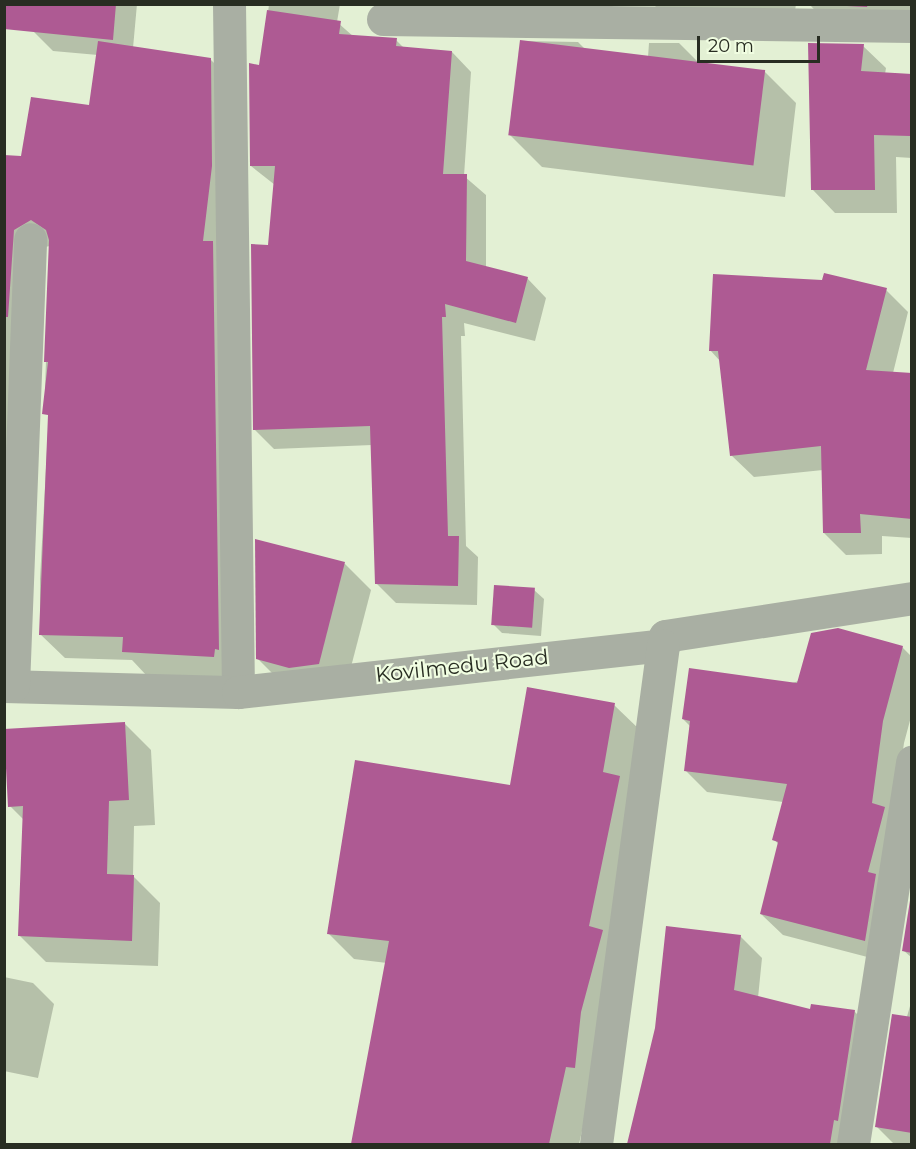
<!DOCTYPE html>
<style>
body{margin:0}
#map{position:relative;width:916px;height:1149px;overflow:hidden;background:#e3f0d4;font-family:Montserrat,sans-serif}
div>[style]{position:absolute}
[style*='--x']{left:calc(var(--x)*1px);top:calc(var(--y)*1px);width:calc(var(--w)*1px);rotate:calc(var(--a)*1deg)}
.shadow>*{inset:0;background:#0003}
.building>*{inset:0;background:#ae5a93;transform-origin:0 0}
.minor>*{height:33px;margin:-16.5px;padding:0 16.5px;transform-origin:16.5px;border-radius:16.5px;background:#a9afa3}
span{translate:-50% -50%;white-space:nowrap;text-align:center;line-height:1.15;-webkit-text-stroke:4.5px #f0fde1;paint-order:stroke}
.street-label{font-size:21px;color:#282d22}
.frame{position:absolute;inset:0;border:6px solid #282d22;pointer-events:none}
.scale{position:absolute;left:697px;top:36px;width:123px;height:27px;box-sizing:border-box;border:3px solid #282d22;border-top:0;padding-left:8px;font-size:18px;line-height:21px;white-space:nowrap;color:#282d22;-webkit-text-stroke:4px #f0fde1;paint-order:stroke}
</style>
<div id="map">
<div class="shadow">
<div style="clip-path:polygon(36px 4px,137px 4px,133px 48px,210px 59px,235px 84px,238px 681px,147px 676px,132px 660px,65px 658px,40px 634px,40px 579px,50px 394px,45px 389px,50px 246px,45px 247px,4px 593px,4px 156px,23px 157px,90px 107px,98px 55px,53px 51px,34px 32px)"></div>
<div style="clip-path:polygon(269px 4px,340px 4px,337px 22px,354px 37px,396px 40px,405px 49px,452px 52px,471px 72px,464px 176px,486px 195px,486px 268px,527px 278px,546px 298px,535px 341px,464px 323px,465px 336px,461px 336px,466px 546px,478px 557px,477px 605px,396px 603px,377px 584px,372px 445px,274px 449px,255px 430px,275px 185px,251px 166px)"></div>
<div style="clip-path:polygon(501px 4px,613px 4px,610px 28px)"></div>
<div style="clip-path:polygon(653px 4px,796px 4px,793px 26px,673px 24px)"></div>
<div style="clip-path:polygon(912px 4px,912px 28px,830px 26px,809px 4px)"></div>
<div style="clip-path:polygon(521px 41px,578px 42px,585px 49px,648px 57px,649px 43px,679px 43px,699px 63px,764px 71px,796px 103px,785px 197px,542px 167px,510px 135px)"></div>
<div style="clip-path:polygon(863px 46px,886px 68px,885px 74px,912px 75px,912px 158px,896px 157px,897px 213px,835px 213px,813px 190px)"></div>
<div style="clip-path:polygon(886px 290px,908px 312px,893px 373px,912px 375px,912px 538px,882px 536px,882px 554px,846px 555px,824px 533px,823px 470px,754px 477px,731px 455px,720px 361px,710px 350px)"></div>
<div style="clip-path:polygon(256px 541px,345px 564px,371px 590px,345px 690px,284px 685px,258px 659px)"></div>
<div style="clip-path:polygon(534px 590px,544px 599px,541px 636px,502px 633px,493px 624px)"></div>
<div style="clip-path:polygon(902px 647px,912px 657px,912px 713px,904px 743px,875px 959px,783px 935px,761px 914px,779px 845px,774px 839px,783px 802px,707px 792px,685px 770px,690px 726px,683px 719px)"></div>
<div style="clip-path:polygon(614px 705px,640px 730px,591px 1092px,579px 1144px,352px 1144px,387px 963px,354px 959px,328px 933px)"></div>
<div style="clip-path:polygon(125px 724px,151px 750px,155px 825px,134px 826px,133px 876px,160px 903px,158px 966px,46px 962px,20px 936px,24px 820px,10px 806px)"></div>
<div style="clip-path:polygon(912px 898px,912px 958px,903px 950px)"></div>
<div style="clip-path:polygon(740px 936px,762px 958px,758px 998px,811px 1011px,854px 1011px,876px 1033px,859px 1144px,628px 1144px,656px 1029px)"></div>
<div style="clip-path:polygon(4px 977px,33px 983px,54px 1004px,38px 1078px,4px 1071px)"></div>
<div style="clip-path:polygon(912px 999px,912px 1144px,894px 1144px,876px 1126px)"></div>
</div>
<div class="building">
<div style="clip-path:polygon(4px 4px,116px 4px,113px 40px,4px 29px)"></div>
<div style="clip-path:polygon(807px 4px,868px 4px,867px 7px)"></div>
<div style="clip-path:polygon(267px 10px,341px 21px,339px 34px,397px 38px,396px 46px,452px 51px,443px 174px,467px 174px,466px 261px,528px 277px,516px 323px,445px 304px,446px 317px,442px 317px,448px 536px,459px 536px,458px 586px,375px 584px,370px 426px,253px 430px,251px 244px,268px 245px,275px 166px,250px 166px,249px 63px,259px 65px)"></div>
<div style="left:520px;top:40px;width:247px;height:96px;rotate:7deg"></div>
<div style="clip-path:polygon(98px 41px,211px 58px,212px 166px,203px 241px,213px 241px,219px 650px,215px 649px,214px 657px,122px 652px,123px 637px,39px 635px,48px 415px,42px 414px,48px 362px,44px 362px,49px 240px,46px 230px,31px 220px,14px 230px,8px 317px,4px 317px,4px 155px,21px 156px,31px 97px,89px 105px)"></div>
<div style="clip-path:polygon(808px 43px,864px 44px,861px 71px,912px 74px,910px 136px,874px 135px,875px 190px,811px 190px)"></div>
<div style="clip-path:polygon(824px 273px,887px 288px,866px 370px,912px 373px,912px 519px,860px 514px,861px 533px,823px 533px,821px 446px,730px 456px,718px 351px,709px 351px,713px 274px,822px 280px)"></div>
<div style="clip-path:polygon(255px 539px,345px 562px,319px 664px,289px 668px,256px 659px)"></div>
<div style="left:494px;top:585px;width:41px;height:40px;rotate:4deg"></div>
<div style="clip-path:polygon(838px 628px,903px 646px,883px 721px,872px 803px,885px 807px,868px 872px,876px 874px,865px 941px,760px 914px,778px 842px,772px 840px,787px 784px,684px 771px,690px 721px,682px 719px,689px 668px,797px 683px,811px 633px)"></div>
<div style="clip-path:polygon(527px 687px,615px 703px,603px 772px,620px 776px,589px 926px,603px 930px,581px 1012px,575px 1068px,566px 1067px,549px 1144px,351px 1144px,389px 941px,327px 934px,355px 760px,510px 785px)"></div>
<div style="clip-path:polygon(125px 722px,129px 800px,109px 801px,107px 874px,134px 875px,132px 941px,18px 936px,23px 806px,8px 807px,4px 729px)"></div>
<div style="clip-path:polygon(912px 888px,912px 953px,902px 951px)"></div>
<div style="clip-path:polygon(666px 926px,741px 935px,734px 990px,810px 1009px,811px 1004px,855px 1010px,838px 1121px,834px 1120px,830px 1144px,627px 1144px,655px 1028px)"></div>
<div style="clip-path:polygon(892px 1014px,912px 1017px,912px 1133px,875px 1127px)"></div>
</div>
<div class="minor">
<div style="--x:229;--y:4;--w:688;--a:89.25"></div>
<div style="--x:383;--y:19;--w:529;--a:0.76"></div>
<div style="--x:4;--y:686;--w:234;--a:1.5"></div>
<div style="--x:238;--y:692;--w:428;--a:-6.3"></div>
<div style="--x:663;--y:645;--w:9;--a:-77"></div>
<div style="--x:665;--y:636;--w:250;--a:-8.7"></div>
<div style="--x:13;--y:686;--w:447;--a:-87.8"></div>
<div style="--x:596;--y:1144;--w:503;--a:-82.35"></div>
<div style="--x:853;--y:1144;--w:387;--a:-81.2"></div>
</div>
<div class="street-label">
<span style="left:462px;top:666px;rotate:-6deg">Kovilmedu Road</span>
</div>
<div class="frame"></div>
<div class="scale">20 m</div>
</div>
